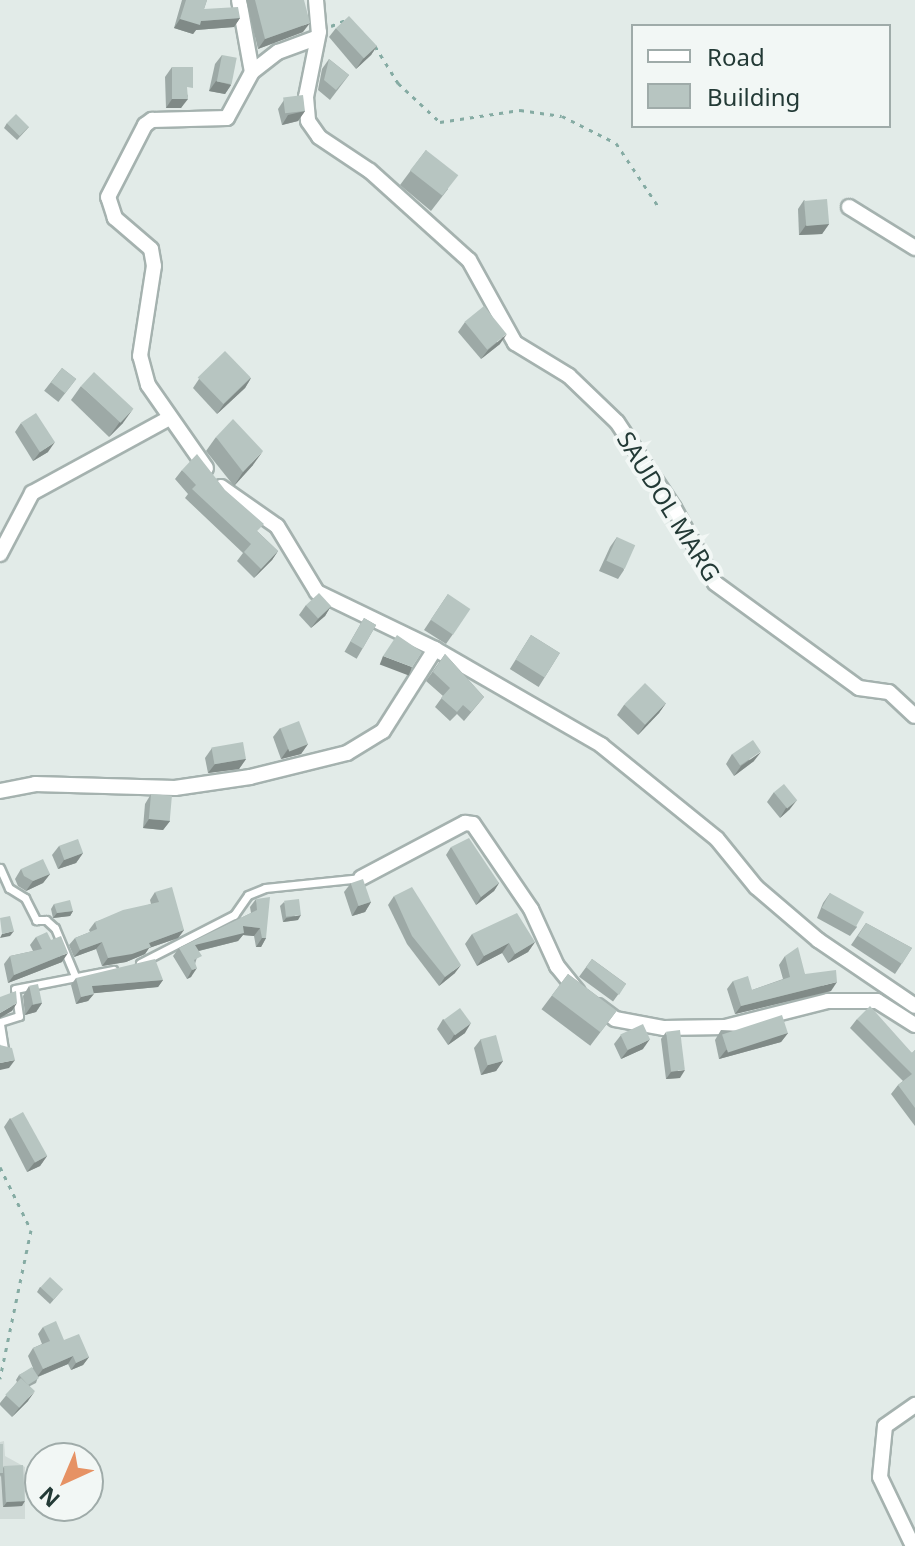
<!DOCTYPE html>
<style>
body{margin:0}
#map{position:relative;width:915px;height:1546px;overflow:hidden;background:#e2ebe8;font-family:"Noto Sans",sans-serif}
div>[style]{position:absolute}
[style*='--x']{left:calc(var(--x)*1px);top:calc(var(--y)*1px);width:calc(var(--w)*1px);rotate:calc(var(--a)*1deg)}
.built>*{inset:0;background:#d0dad7}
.path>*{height:3px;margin-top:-1.5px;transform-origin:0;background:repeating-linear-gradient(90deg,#85aba3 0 4px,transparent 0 10px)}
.roads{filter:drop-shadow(2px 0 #a5b2af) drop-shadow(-2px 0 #a5b2af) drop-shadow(0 2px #a5b2af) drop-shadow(0 -2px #a5b2af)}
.lane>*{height:7px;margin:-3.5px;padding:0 3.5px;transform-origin:3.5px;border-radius:3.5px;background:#fff}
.street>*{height:14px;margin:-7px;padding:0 7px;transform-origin:7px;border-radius:7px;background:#fff}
.wall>*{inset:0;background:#9da9a6;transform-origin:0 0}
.shaded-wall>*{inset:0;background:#808a87;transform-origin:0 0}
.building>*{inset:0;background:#b7c5c1;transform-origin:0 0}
span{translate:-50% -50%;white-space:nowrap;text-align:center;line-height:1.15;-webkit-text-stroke:8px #f2f7f5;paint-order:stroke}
.street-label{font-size:24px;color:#233a36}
.legend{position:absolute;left:631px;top:24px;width:260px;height:104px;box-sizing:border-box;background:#f2f7f5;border:2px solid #9faba9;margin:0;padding:10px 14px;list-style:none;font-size:24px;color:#233a36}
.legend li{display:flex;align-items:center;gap:16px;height:40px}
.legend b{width:40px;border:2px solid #9faba9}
.north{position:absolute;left:24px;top:1442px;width:80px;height:80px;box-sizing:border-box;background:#f2f7f5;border:2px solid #9faba9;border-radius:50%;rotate:224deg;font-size:22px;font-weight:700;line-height:32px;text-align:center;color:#233a36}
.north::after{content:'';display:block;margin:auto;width:28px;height:36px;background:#e69264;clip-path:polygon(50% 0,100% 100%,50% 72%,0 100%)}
</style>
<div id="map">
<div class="built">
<div style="clip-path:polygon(4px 1441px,5px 1456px,25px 1467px,25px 1519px,0 1519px,0 1442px)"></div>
</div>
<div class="path">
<div style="--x:331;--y:26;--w:16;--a:-22"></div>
<div style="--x:375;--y:46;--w:44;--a:58.1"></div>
<div style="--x:398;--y:83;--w:57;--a:42.9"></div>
<div style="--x:440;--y:122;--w:81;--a:-8.5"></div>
<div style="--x:520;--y:110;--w:42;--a:8.1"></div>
<div style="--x:562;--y:116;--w:60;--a:26.6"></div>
<div style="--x:616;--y:143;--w:79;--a:56.3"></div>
<div style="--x:0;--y:1167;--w:70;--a:63.8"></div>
<div style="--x:31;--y:1230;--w:152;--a:101.8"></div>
</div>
<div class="roads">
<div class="lane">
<div style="--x:0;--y:868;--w:22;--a:66"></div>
<div style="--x:9;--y:888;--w:19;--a:32"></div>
<div style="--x:25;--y:898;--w:25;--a:63"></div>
<div style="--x:36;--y:920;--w:10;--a:0"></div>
<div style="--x:46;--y:920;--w:12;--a:42"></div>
<div style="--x:55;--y:928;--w:52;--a:67.4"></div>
<div style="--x:140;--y:963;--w:106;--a:-27.1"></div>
<div style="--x:234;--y:915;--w:24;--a:-55"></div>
<div style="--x:248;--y:895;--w:18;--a:-22"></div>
<div style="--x:265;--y:888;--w:97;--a:-5.9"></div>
<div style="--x:0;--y:1022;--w:20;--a:-18"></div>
<div style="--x:19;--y:1016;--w:27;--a:-98"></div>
<div style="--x:15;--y:989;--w:100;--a:-11"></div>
<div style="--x:0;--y:1024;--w:26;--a:81"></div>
<div style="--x:4;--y:1050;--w:4;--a:166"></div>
</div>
<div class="street">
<div style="--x:239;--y:0;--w:73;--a:79.8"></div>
<div style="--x:316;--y:0;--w:32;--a:85"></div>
<div style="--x:319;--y:32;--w:66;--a:101.3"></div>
<div style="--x:306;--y:97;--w:24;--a:85"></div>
<div style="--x:308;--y:121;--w:19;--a:55"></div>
<div style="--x:319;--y:137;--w:61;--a:33.7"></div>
<div style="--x:370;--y:171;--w:133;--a:42"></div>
<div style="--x:469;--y:260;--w:95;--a:61"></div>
<div style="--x:515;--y:343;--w:63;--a:31.4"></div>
<div style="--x:569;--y:376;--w:66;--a:43.8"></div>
<div style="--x:617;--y:422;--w:103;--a:56.5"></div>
<div style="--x:674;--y:508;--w:85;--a:61.3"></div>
<div style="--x:715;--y:583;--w:178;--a:36.1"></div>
<div style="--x:859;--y:688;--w:30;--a:8"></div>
<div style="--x:889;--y:692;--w:35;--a:43"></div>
<div style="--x:849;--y:207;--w:78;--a:31.8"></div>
<div style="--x:206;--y:468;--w:101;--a:-124.9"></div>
<div style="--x:148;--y:385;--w:30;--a:-105"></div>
<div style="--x:140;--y:356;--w:91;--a:-81.2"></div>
<div style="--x:154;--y:266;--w:17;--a:-100"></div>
<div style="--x:151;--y:249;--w:48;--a:-139.3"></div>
<div style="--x:115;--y:218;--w:22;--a:-108"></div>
<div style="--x:108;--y:197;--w:81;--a:-62.8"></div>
<div style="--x:145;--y:125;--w:9;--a:-36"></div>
<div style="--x:152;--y:120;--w:75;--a:-1.5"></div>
<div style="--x:227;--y:118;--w:52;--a:-61.5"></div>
<div style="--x:252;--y:72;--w:33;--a:-38"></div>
<div style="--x:278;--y:52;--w:40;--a:-20.2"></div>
<div style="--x:221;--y:487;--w:68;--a:34.9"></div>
<div style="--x:277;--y:526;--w:77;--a:58.8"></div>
<div style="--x:317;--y:592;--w:131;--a:25.8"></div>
<div style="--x:435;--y:649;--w:192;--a:30"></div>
<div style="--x:601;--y:745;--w:149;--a:39"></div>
<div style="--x:717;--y:839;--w:62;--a:50.9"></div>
<div style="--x:756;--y:887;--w:82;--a:40.5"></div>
<div style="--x:818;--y:940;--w:117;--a:34.2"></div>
<div style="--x:0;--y:554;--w:69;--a:-62.3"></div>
<div style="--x:32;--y:493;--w:155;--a:-28.6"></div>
<div style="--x:0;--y:791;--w:36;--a:-11"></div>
<div style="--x:35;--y:784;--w:140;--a:1.6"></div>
<div style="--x:175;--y:788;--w:76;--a:-8.3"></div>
<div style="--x:250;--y:777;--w:100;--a:-13.9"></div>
<div style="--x:347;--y:753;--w:42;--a:-31.4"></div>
<div style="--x:383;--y:731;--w:97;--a:-57.6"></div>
<div style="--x:361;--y:878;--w:118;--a:-27.9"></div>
<div style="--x:465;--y:823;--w:8;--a:7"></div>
<div style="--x:473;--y:824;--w:103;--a:55.7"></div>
<div style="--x:531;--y:909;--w:63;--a:65.5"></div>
<div style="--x:557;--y:966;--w:33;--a:51"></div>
<div style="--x:598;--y:1006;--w:21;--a:37"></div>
<div style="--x:615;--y:1019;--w:50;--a:10.4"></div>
<div style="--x:664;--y:1028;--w:61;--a:-0.9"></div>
<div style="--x:725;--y:1027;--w:106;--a:-14.2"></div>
<div style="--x:828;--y:1001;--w:49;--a:0"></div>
<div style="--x:877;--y:1001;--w:45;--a:32.3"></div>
<div style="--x:913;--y:1546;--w:76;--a:-115.6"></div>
<div style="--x:880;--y:1477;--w:51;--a:-84.4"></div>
<div style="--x:885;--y:1426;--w:37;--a:-35"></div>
</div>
</div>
<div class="wall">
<div style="clip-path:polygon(182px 0,207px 0,204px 9px,240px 18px,234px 27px,196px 30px,193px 34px,174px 28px)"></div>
<div style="clip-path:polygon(246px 0,304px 0,303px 32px,258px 49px)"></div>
<div style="clip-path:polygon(336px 28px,377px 46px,371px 55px,356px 69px,329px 37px)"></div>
<div style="clip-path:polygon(222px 55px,231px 85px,225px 94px,209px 91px,215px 64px)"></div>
<div style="clip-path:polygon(329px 59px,349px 75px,330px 100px,318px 90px,322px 69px)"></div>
<div style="clip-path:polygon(172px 67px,188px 96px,181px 108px,166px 108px,165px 77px)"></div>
<div style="clip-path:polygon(284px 100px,305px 111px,298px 121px,282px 125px,278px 109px)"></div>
<div style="clip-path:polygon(7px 123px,29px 127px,17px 140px,4px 128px)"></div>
<div style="clip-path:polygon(426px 150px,448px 189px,431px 211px,400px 185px)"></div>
<div style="clip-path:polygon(804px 200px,829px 224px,822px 234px,799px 235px,798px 209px)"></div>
<div style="clip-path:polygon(465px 322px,500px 344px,481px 359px,458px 332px)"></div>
<div style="left:62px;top:368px;width:18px;height:29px;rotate:38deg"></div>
<div style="clip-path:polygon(251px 378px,245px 388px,217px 414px,193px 388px,199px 379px)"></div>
<div style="clip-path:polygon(81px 386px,123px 423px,109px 437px,71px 400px)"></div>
<div style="clip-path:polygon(21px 423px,48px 452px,33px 461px,15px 432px)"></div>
<div style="clip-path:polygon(216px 437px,253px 465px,234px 486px,206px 451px)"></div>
<div style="clip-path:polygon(182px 470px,258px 532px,278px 551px,272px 560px,254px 578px,237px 561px,243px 553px,185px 498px,188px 494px,175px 479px)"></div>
<div style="clip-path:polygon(617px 537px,624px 570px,618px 579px,599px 571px,610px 547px)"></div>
<div style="clip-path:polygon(448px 594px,453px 634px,446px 644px,424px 630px)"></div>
<div style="clip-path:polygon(306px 605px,331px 606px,325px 616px,311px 628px,299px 615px)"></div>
<div style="left:364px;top:618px;width:14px;height:39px;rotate:30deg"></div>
<div style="left:531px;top:635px;width:34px;height:40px;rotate:32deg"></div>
<div style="clip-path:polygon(445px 654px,484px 697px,464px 721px,457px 714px,450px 721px,435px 707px,443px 696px,426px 681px)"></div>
<div style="clip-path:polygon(666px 703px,659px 713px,638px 735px,617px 715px,624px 705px)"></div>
<div style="clip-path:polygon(280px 728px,308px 744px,301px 754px,281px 759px,273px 737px)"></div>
<div style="clip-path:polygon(212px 748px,246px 759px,239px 769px,208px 773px,205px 758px)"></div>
<div style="clip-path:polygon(732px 754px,754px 761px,734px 776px,726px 764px)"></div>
<div style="clip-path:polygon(774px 792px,790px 809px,780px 818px,767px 802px)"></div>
<div style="clip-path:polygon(151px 794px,170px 821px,163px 830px,143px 828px,145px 804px)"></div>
<div style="clip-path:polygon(59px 846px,83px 853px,76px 863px,58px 869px,52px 855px)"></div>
<div style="clip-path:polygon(451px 847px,499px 883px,494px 891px,476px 905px,446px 855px)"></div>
<div style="clip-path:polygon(21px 869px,50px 874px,43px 883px,26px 891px,18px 886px,15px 879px)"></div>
<div style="clip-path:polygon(351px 883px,371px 902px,365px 912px,352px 916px,344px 892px)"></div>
<div style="clip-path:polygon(155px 892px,184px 930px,178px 938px,149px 948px,145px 954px,126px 962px,102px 966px,96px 949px,74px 957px,69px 945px,75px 938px,90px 932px,89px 930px,95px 922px,151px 904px,150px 900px)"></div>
<div style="clip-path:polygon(830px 893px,857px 927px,850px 936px,817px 918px,823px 903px)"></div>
<div style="clip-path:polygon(394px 896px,455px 973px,439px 986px,407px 944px,388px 905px)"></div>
<div style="clip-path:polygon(256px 899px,266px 938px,261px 947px,256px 947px,254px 936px,243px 935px,238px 941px,199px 951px,191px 977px,187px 979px,173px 956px,179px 948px,251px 913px,250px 907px)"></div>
<div style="clip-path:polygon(284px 902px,298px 920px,283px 922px,280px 906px)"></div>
<div style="clip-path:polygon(54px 904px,73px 911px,70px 916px,53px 918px,51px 909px)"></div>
<div style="clip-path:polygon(866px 923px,912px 948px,895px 974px,851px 945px)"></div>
<div style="clip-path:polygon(472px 934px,535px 942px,528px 952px,508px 963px,502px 953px,477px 966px,465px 944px)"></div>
<div style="clip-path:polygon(36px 937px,51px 940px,62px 962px,8px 983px,4px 964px,10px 956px,33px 951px,30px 945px)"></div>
<div style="clip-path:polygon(785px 956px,805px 974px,831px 991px,735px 1014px,727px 989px,733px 981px,752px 990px,783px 979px,779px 965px)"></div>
<div style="left:592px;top:959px;width:42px;height:22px;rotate:36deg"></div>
<div style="left:568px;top:974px;width:61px;height:44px;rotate:37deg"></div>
<div style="clip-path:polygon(76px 978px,163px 980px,158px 987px,94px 993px,88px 1001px,76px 1004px,71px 985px)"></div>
<div style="clip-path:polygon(29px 986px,42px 1003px,36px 1012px,25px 1015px,23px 996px)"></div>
<div style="clip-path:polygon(443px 1019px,465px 1033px,448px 1045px,437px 1029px)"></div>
<div style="clip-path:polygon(857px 1019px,912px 1053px,915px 1050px,915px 1126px,891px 1094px,898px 1085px,903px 1081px,850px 1028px)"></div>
<div style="clip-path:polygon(721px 1030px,788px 1033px,781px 1042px,719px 1059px,715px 1040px)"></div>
<div style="clip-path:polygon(666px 1032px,680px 1078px,666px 1079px,661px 1039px)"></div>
<div style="clip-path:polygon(621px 1035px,643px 1049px,621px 1059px,614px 1044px)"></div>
<div style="clip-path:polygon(481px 1039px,503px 1061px,496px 1071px,481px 1075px,474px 1048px)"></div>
<div style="clip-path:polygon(10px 1118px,47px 1156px,40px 1166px,27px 1172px,4px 1127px)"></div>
<div style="clip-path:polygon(40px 1287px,63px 1289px,50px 1304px,37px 1292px)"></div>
<div style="clip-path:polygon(43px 1327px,89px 1357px,83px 1365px,71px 1370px,68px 1364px,38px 1377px,36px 1383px,30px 1386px,28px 1401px,12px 1417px,0 1405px,0 1403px,17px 1382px,16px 1380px,19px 1375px,33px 1368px,28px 1356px,33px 1348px,42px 1344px,38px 1334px)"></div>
<div style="clip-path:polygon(0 1444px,3px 1468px,4px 1466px,22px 1506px,3px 1507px,1px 1475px,0 1477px)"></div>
</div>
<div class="shaded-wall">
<div style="clip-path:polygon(240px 18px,234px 27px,196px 30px,193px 34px,174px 28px,180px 19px,201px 21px)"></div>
<div style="clip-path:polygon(310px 23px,303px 32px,258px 49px,265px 39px)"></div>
<div style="clip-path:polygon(377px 46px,371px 55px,356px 69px,363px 59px)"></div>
<div style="clip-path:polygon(216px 81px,231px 85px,225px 94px,209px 91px)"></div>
<div style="clip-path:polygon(172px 99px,188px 99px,181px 108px,166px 108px)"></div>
<div style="clip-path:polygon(305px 111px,298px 121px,282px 125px,288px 115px)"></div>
<div style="clip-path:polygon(829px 224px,822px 234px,799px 235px,806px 225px)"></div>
<div style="clip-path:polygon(507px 334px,500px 344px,481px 359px,488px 350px)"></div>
<div style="clip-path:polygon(251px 378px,245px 388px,217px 414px,224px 404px)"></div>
<div style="clip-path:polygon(133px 409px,123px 423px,109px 437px,119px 423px)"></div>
<div style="clip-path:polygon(55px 442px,48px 452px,33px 461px,40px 452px)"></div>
<div style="clip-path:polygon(263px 451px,253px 465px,234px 486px,243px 472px)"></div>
<div style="clip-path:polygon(278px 551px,272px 560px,254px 578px,261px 569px)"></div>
<div style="clip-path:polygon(331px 606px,325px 616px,311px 628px,318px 619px)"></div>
<div style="left:383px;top:656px;width:31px;height:9px;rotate:21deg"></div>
<div style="clip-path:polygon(666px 703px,659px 713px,638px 735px,645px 725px)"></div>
<div style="clip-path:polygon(308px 744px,301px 754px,281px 759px,288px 749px)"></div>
<div style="clip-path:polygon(761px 752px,754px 761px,734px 776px,741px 766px)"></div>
<div style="clip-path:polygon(246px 759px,239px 769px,208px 773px,215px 764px)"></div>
<div style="clip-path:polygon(797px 800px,790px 809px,780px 818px,786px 808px)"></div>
<div style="clip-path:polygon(149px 819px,170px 821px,163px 830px,143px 828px)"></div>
<div style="clip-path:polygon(83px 853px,76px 863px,58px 869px,64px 860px)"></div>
<div style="clip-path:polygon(50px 874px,43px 883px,26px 891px,33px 881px)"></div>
<div style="clip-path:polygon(499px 883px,494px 891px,476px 905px,481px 897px)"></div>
<div style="clip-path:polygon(371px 902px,365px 912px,352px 916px,358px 906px)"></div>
<div style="clip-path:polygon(73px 911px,70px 916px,53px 918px,57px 913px)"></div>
<div style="clip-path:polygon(301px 915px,298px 920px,283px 922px,286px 918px)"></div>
<div style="clip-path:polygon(243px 926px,260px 928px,254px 936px,243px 935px,238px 941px,190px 953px,195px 945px)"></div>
<div style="clip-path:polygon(184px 930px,178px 938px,149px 948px,145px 954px,126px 962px,102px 966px,108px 958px)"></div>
<div style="clip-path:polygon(14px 931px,10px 936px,0 938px,2px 934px)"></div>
<div style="clip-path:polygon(262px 938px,266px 938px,261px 947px,256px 947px)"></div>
<div style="clip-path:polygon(102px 942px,96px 949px,74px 957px,80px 950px)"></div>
<div style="clip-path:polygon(535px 942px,528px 952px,508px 963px,515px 954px)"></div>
<div style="clip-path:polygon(509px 943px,502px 953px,477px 966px,484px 956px)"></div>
<div style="clip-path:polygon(68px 953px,62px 962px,8px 983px,14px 975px)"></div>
<div style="clip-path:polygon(461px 965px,455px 973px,439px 986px,445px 977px)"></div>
<div style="clip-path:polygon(197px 968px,191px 977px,187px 979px,192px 970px)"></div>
<div style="clip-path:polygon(163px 980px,158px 987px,86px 994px,92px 986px)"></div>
<div style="clip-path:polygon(837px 982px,831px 991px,735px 1014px,741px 1006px)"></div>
<div style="clip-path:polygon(94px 994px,88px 1001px,76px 1004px,81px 997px)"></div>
<div style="clip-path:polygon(17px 1003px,12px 1011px,0 1018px,0 1013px)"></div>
<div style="clip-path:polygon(42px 1003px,36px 1012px,25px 1015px,32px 1005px)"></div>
<div style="clip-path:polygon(471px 1023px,465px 1033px,448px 1045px,454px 1035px)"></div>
<div style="clip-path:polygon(788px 1033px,781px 1042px,719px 1059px,726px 1050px)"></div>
<div style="clip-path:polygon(650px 1039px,643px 1049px,621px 1059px,628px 1050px)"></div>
<div style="clip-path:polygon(15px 1060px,9px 1068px,0 1070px,0 1063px)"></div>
<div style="clip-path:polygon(503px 1061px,496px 1071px,481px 1075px,488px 1065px)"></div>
<div style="clip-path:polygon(685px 1070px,680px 1078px,666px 1079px,671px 1072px)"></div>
<div style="clip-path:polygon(47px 1156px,40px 1166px,27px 1172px,34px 1163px)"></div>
<div style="clip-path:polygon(73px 1356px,68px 1364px,37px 1377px,43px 1369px)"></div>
<div style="clip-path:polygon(89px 1357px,83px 1365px,71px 1370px,76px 1363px)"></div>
<div style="clip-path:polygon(35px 1391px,28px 1401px,12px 1417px,19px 1408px)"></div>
<div style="clip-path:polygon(25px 1501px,22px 1506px,3px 1507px,7px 1502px)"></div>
</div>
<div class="building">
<div style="clip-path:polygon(186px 0,207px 0,204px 9px,238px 7px,240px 18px,201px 21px,200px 25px,180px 19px)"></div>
<div style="clip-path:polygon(255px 0,304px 0,310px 23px,265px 39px)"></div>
<div style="left:349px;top:16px;width:41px;height:18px;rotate:47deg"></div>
<div style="left:222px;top:55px;width:15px;height:27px;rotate:11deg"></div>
<div style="clip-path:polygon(329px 59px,349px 75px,336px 90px,324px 80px)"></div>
<div style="clip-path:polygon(172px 67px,193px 67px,193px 88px,187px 87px,188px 99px,172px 99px)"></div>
<div style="left:303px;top:95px;width:16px;height:20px;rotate:83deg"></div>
<div style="left:16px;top:114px;width:18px;height:13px;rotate:45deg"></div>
<div style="left:426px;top:150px;width:41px;height:26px;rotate:38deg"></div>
<div style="left:827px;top:199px;width:25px;height:23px;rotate:85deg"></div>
<div style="left:484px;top:306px;width:36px;height:25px;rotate:51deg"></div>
<div style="left:225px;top:351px;width:37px;height:38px;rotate:46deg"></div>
<div style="left:62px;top:368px;width:18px;height:18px;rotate:38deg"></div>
<div style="left:94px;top:372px;width:54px;height:19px;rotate:43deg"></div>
<div style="left:36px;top:413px;width:35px;height:18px;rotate:57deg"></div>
<div style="clip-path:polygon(233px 419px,263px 451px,243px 472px,216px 437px)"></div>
<div style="clip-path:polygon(197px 454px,225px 490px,264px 524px,257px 531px,278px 551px,261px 569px,244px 552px,251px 544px,192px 489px,196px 485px,182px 470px)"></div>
<div style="left:617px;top:537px;width:20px;height:26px;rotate:24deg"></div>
<div style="left:319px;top:593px;width:18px;height:18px;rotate:47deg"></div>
<div style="left:448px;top:594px;width:27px;height:31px;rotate:34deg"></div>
<div style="left:364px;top:618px;width:14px;height:27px;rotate:30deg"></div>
<div style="clip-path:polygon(397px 635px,422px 652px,412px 667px,383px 656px)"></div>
<div style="left:531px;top:635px;width:34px;height:29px;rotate:32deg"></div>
<div style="clip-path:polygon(445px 654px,484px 697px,471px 712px,463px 705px,457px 712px,441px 698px,450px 688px,433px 672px)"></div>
<div style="left:645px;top:683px;width:29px;height:30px;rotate:44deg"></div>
<div style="left:299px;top:721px;width:25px;height:20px;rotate:69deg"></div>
<div style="left:753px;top:740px;width:14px;height:25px;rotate:56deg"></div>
<div style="left:243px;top:742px;width:17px;height:32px;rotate:80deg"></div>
<div style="left:784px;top:784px;width:21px;height:13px;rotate:51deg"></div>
<div style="left:151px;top:794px;width:21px;height:25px;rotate:5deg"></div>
<div style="clip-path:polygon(469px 838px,499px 883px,481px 897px,451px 847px)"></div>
<div style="left:78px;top:839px;width:15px;height:20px;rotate:70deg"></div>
<div style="clip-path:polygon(43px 859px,50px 874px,33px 881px,24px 876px,21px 869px)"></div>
<div style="left:363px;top:879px;width:24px;height:13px;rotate:71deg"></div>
<div style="clip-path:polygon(172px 887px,184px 930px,149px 943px,151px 947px,132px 954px,108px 958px,102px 942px,80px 950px,75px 938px,97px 929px,95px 922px,123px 910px,159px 902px,155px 892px)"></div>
<div style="clip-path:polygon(412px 887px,461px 965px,445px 977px,412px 936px,394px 896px)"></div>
<div style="left:830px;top:893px;width:39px;height:17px;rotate:29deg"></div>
<div style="clip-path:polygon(270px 897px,266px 938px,262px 938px,260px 928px,243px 926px,244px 933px,195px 945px,202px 956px,194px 960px,197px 968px,192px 970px,179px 948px,257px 910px,256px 899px)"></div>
<div style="left:299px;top:899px;width:16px;height:15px;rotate:83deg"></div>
<div style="clip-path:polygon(70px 900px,73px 911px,57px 913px,54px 904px)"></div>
<div style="clip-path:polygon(517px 913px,535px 942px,515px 954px,509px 943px,484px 956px,472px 934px)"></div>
<div style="clip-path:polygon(10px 916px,14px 931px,2px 934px,0 918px)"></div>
<div style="clip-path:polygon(866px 923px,912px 948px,902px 964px,858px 936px)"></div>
<div style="clip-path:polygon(47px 932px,51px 940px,61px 936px,68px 953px,14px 975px,10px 956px,42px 949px,36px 937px)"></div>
<div style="clip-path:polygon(798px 947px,805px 974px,836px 970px,837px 982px,741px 1006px,733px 981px,748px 976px,752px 990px,790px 977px,785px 956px)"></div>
<div style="clip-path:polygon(155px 959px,163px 980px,92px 986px,94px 994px,81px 997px,76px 978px)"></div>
<div style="clip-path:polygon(592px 959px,626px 984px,619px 995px,586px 967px)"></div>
<div style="left:568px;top:974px;width:61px;height:27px;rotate:37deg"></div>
<div style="left:38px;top:984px;width:19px;height:9px;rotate:78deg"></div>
<div style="clip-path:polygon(16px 991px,17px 1003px,0 1013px,0 997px)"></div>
<div style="clip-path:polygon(870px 1006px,912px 1053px,915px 1050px,915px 1108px,898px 1085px,912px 1074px,857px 1019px)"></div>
<div style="left:460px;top:1008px;width:19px;height:20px;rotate:54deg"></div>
<div style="left:782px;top:1015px;width:19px;height:63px;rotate:72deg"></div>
<div style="left:643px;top:1024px;width:17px;height:25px;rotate:65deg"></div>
<div style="left:680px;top:1030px;width:40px;height:14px;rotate:83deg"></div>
<div style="left:496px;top:1035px;width:27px;height:16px;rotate:75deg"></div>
<div style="clip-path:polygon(0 1045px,12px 1048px,15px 1060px,0 1063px)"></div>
<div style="left:23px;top:1112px;width:50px;height:14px;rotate:61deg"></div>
<div style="left:50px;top:1277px;width:18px;height:14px;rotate:43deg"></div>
<div style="clip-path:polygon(56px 1321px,64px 1340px,79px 1334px,89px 1357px,76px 1363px,73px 1356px,43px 1369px,33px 1348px,50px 1341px,43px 1327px)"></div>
<div style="clip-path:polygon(32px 1367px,39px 1378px,28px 1385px,19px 1375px)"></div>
<div style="left:21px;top:1378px;width:19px;height:23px;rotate:43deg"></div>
<div style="left:0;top:1444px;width:3px;height:29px"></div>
<div style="left:23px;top:1465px;width:36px;height:19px;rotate:87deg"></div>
</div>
<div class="street-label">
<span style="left:669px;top:506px;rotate:58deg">SAUDOL MARG</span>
</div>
<ul class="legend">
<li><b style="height:10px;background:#fff"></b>Road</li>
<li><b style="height:22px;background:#b7c5c1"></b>Building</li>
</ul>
<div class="north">N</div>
</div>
